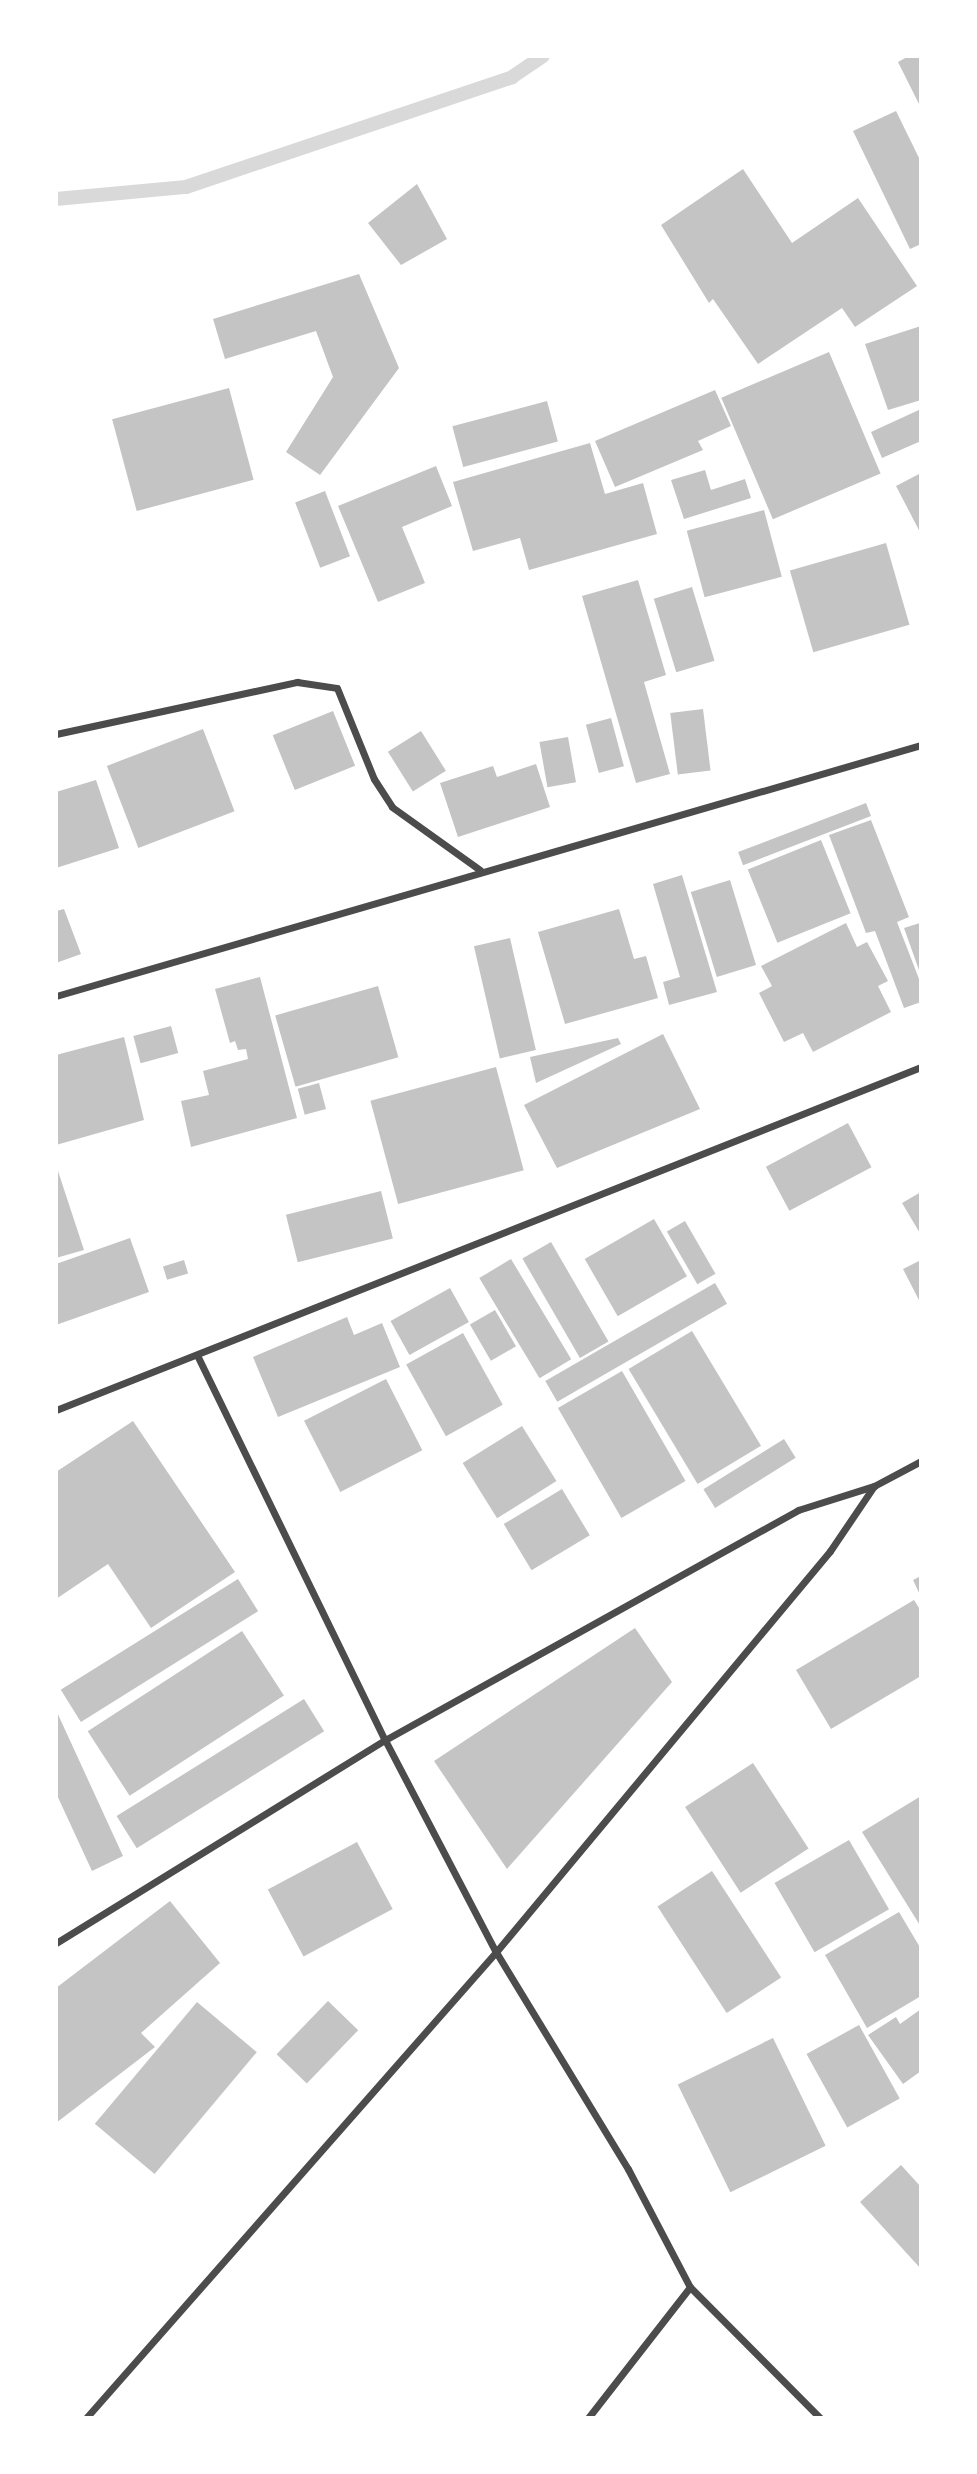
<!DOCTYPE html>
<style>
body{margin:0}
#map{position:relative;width:977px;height:2474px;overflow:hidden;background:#fff;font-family:"Alegreya Sans",sans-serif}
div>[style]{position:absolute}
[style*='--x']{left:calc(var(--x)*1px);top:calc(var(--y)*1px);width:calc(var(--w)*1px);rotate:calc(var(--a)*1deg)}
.stream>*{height:14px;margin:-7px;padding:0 7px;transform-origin:7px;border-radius:7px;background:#d9d9d9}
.building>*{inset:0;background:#c4c4c4;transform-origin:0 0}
.minor>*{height:7px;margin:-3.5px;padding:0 3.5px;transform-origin:3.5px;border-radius:3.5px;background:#4c4c4c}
span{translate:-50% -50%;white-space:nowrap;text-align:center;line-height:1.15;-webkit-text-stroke:7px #fff;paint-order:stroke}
.frame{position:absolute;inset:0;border:58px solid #fff;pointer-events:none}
</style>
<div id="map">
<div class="stream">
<div style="--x:56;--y:199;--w:131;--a:-5.3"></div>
<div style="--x:186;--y:187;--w:344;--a:-18.6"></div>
<div style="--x:512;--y:77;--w:37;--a:-34"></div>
</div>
<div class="building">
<div style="clip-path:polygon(909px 56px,921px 56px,921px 108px,898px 62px)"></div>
<div style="clip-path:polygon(896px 111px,921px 162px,921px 244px,910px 249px,853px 131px)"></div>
<div style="clip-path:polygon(743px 169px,792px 243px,858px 198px,917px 286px,855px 327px,842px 308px,758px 364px,713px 299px,709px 303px,661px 225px)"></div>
<div style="clip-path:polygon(417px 184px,447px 239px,401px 265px,368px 223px)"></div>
<div style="clip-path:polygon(359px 274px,399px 368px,320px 475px,286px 452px,333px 377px,316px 331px,225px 359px,213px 319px)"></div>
<div style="clip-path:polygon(921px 326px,921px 400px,888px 410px,865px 344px)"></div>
<div style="left:829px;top:352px;width:132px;height:117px;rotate:67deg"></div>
<div style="left:229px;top:388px;width:95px;height:121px;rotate:75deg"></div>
<div style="clip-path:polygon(715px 390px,731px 426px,698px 441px,703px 450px,615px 487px,595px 441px)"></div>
<div style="left:547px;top:401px;width:42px;height:98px;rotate:75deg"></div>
<div style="clip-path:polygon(921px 409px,921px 441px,882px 458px,871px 432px)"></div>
<div style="clip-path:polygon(590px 443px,605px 494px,643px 483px,657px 534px,529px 570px,520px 538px,473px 551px,453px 482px)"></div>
<div style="clip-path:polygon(436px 466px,452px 506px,402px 527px,425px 583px,378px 602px,338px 506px)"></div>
<div style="clip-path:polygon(705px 470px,711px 490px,745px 479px,751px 498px,684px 519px,671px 480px)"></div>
<div style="clip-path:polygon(921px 473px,921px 534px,896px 486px)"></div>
<div style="left:325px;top:491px;width:70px;height:32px;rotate:69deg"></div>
<div style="left:764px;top:510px;width:69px;height:80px;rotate:75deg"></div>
<div style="left:886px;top:543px;width:85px;height:100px;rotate:74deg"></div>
<div style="clip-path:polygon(638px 580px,666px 675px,644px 682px,670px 774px,636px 783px,582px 596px)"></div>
<div style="left:692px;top:587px;width:77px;height:40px;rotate:73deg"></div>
<div style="left:703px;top:709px;width:62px;height:33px;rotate:83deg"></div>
<div style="left:333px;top:711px;width:59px;height:65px;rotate:68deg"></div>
<div style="left:611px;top:718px;width:50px;height:26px;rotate:75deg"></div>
<div style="left:203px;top:729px;width:88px;height:103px;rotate:69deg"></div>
<div style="left:421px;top:731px;width:47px;height:39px;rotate:58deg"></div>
<div style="left:568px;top:737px;width:46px;height:29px;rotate:80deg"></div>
<div style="clip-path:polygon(536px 764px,550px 807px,458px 837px,440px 783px,493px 766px,497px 777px)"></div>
<div style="clip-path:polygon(96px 780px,119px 848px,56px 868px,56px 792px)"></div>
<div style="left:866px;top:803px;width:14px;height:137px;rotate:69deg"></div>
<div style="clip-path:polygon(871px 820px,909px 917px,897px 922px,921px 984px,921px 1002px,904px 1008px,875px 931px,866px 933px,829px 835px)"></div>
<div style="left:821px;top:840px;width:79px;height:79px;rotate:68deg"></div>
<div style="clip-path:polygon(682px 875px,717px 992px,669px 1005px,663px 982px,680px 977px,653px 884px)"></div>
<div style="left:730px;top:880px;width:89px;height:41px;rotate:73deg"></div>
<div style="clip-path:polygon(64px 909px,81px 954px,56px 963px,56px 911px)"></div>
<div style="clip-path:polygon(619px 909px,634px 959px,646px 956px,658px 998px,565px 1024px,538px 932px)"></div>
<div style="clip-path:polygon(846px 923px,857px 947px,867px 942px,888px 981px,878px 986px,891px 1012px,813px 1052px,803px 1033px,784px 1042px,759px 993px,772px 986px,761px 966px)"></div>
<div style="clip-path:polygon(920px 923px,921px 970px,919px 970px,904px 928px)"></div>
<div style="left:510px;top:938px;width:115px;height:37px;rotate:77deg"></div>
<div style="clip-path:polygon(260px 977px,297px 1118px,191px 1147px,181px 1101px,209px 1095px,203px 1071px,248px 1059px,246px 1049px,238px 1050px,235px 1041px,230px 1043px,215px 989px)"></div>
<div style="left:378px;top:986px;width:74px;height:107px;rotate:74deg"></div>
<div style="left:171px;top:1026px;width:28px;height:39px;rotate:75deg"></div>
<div style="clip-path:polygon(663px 1034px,700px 1109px,557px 1168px,524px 1105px)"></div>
<div style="clip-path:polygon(124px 1037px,144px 1120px,56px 1145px,56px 1055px)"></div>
<div style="clip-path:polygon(618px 1038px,621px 1044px,536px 1083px,530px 1057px)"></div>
<div style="left:496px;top:1067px;width:107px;height:130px;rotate:75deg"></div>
<div style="left:319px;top:1083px;width:27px;height:22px;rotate:75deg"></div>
<div style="left:848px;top:1123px;width:50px;height:93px;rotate:62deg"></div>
<div style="clip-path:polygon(56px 1165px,84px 1250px,56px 1258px)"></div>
<div style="left:381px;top:1191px;width:49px;height:98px;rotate:76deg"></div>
<div style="clip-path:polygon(921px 1192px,921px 1235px,902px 1203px)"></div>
<div style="left:654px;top:1219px;width:66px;height:80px;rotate:60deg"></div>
<div style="left:685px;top:1221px;width:61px;height:21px;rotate:60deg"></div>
<div style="clip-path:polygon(130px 1238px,149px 1292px,56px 1325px,56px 1264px)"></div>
<div style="left:551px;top:1242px;width:115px;height:33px;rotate:60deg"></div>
<div style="left:511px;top:1259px;width:117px;height:37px;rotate:59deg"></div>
<div style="left:184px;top:1260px;width:14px;height:22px;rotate:73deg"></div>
<div style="clip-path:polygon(921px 1260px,921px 1304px,903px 1269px)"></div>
<div style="left:715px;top:1283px;width:24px;height:196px;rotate:60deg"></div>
<div style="left:450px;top:1288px;width:39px;height:68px;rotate:61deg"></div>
<div style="left:495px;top:1310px;width:42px;height:29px;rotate:60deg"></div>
<div style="clip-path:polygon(347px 1317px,354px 1335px,382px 1323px,400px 1367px,278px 1417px,253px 1357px)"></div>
<div style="left:692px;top:1331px;width:134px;height:74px;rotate:59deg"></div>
<div style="left:463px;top:1333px;width:82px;height:65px;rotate:61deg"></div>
<div style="left:622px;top:1371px;width:127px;height:74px;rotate:60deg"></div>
<div style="left:386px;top:1379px;width:80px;height:92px;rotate:63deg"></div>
<div style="clip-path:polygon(133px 1421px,235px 1572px,151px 1628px,108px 1564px,56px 1599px,56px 1472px)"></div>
<div style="left:522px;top:1426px;width:65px;height:70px;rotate:58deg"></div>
<div style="left:784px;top:1439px;width:22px;height:95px;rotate:58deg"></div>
<div style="left:562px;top:1489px;width:54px;height:68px;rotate:59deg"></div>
<div style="clip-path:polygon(921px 1576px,921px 1597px,913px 1580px)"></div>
<div style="left:238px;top:1579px;width:38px;height:209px;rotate:58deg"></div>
<div style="clip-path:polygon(914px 1600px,921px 1611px,921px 1676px,831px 1729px,796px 1670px)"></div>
<div style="clip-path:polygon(635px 1628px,672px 1682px,507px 1869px,434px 1761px)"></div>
<div style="left:242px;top:1631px;width:77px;height:184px;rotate:57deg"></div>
<div style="left:304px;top:1699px;width:38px;height:221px;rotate:58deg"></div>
<div style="clip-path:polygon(56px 1710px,123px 1856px,92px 1871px,56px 1793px)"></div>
<div style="left:753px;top:1763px;width:102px;height:81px;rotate:57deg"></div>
<div style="clip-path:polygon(921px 1796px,921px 1927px,862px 1832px)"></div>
<div style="left:849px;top:1840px;width:80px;height:86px;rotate:60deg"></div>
<div style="left:357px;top:1842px;width:76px;height:101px;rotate:62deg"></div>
<div style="left:712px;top:1871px;width:127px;height:65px;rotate:57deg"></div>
<div style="clip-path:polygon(170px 1901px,220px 1963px,141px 2033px,155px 2047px,56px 2123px,56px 1988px)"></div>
<div style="clip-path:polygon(899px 1912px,921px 1949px,921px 1996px,867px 2028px,825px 1955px)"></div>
<div style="left:328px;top:2001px;width:42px;height:74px;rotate:44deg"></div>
<div style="left:197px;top:2002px;width:78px;height:159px;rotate:40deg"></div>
<div style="clip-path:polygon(921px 2009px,921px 2071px,903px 2084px,868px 2035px,896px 2017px,900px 2024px)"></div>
<div style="left:859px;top:2025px;width:84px;height:60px;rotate:61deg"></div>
<div style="left:773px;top:2038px;width:120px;height:106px;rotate:64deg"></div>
<div style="clip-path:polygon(901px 2165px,921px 2187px,921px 2269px,860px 2202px)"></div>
</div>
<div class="minor">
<div style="--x:56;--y:734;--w:247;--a:-12.2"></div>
<div style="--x:297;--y:682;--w:40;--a:8.5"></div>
<div style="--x:337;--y:688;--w:98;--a:67.9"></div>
<div style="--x:374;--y:779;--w:33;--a:57"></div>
<div style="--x:392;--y:807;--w:108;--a:35.6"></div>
<div style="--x:56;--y:996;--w:901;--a:-16.18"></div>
<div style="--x:197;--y:1355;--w:428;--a:64"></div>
<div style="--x:385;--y:1740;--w:239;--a:62.4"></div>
<div style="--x:496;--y:1952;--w:254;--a:58.7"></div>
<div style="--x:628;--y:2169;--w:133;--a:62.3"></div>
<div style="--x:690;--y:2287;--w:185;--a:45.2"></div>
<div style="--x:56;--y:1410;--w:931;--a:-21.63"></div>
<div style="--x:56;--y:1943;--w:387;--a:-31.7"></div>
<div style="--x:385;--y:1740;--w:473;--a:-29.1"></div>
<div style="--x:798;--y:1510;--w:80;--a:-17.5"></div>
<div style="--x:86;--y:2418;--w:621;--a:-48.66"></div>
<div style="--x:496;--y:1952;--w:522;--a:-50.21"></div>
<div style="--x:830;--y:1551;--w:78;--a:-55.9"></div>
<div style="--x:874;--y:1486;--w:53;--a:-28"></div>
<div style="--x:588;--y:2418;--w:166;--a:-52.1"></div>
</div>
<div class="frame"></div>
</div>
